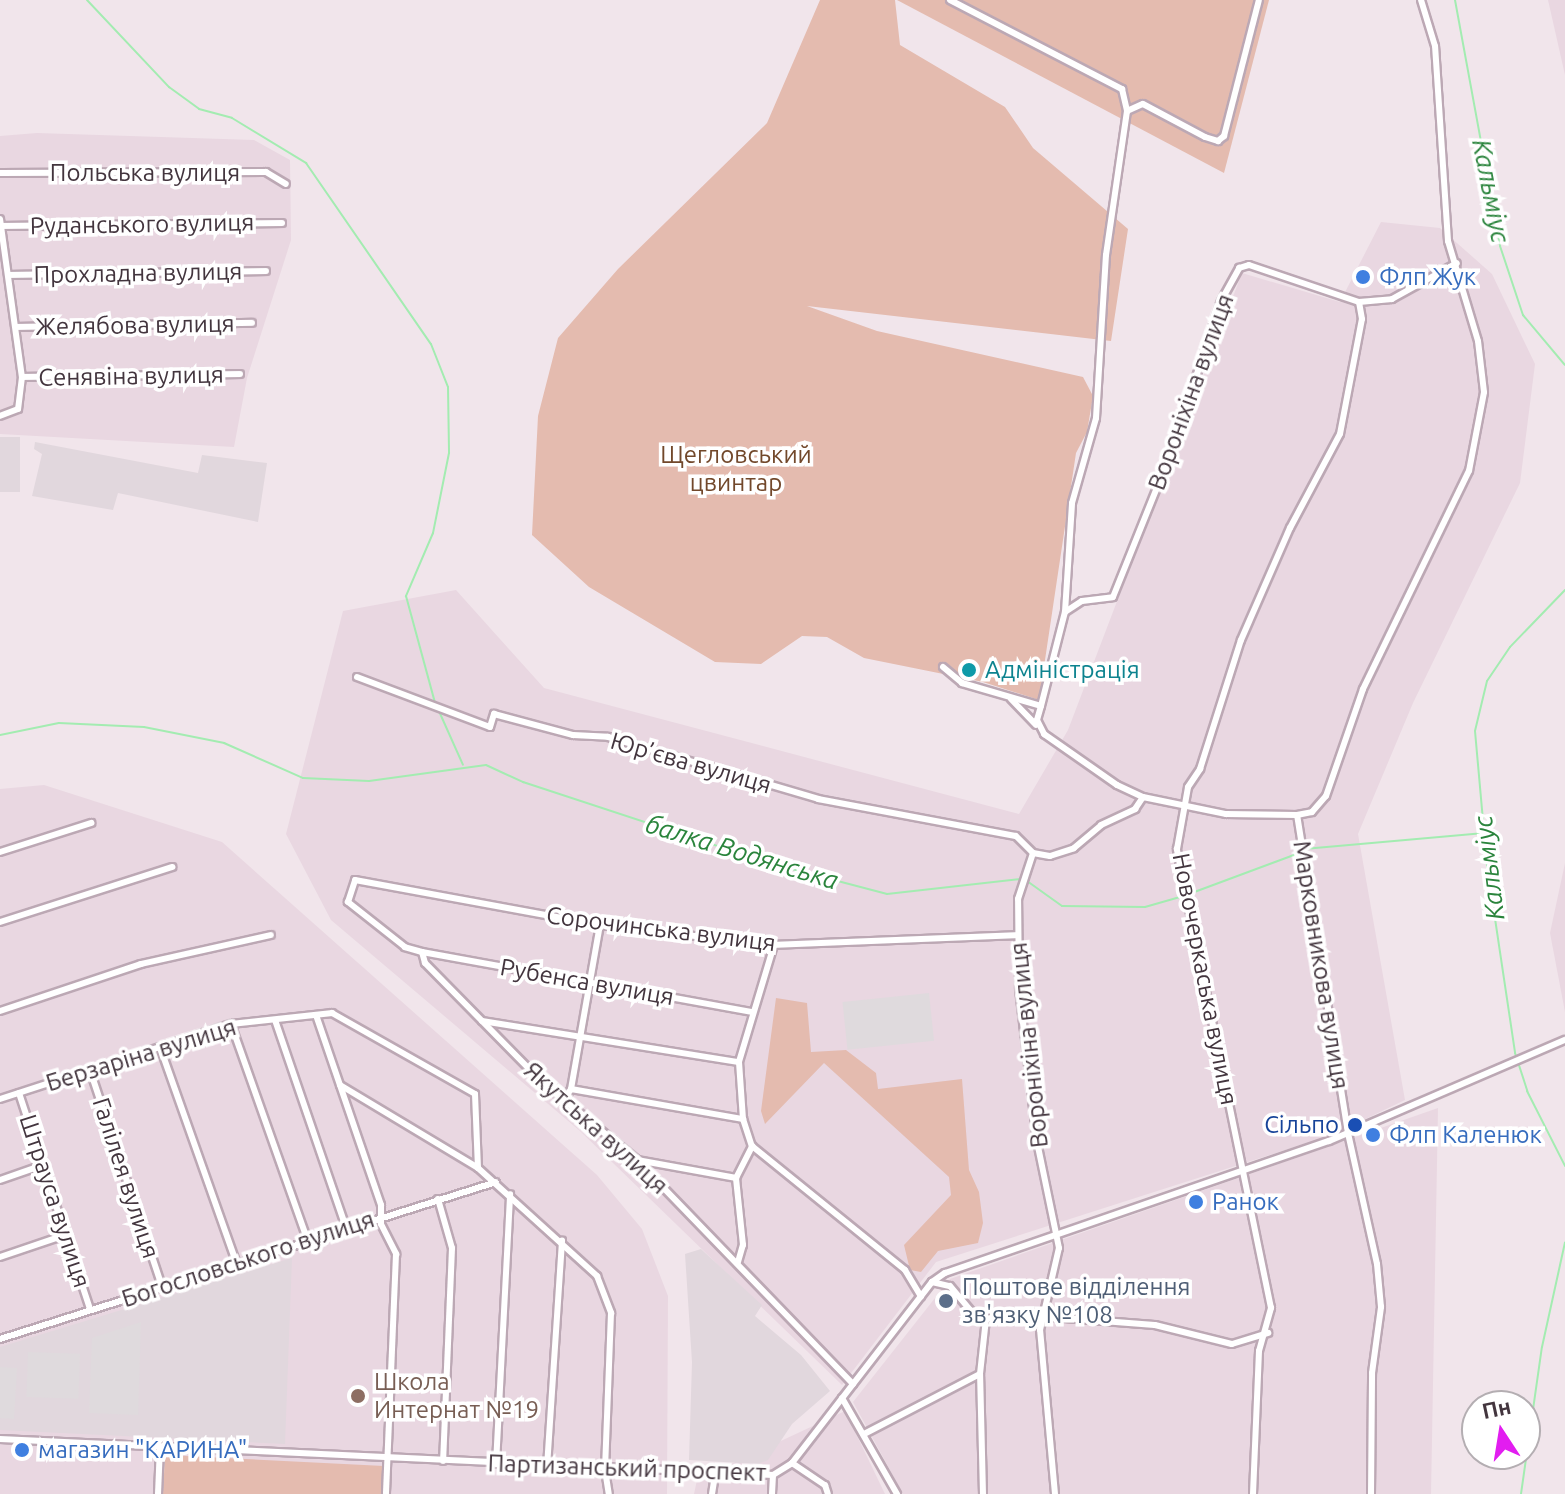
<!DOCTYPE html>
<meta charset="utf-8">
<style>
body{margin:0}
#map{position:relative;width:1565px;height:1494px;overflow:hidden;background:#f1e5eb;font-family:Ubuntu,sans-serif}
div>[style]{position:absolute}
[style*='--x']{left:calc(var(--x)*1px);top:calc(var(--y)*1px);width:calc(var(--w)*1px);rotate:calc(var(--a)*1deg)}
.residential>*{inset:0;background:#e9d7e1}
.industrial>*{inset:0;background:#e1d7dd;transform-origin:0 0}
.green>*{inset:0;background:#e4bbaf}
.parking>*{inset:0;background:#dfdadd;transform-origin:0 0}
.stream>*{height:2px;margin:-1px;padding:0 1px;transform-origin:1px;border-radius:1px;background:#a3ecb1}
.roads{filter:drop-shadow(2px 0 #bca8b4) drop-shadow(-2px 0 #bca8b4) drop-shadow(0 2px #bca8b4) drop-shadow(0 -2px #bca8b4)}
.minor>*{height:6px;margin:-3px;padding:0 3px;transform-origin:3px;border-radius:3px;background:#fff}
.dots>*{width:22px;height:22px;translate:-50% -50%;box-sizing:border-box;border:4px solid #fff;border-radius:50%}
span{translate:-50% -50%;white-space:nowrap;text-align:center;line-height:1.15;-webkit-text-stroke:7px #fff;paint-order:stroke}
.street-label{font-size:24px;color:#43353e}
.shop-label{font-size:24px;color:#366cbe}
.left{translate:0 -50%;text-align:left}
.park-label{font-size:24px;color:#72482b}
.culture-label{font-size:24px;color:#0d838f}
.transit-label{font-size:24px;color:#164399}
.right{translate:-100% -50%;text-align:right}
.service-label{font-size:24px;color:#4e5e75}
.education-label{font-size:24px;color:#785e54}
.water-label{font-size:26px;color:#2a843c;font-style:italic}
.north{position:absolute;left:1461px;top:1390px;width:80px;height:80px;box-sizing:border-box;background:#fff;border:2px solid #b4aeb2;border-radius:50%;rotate:348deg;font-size:22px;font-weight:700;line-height:32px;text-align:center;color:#43353e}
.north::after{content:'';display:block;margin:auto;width:28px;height:36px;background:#e21df0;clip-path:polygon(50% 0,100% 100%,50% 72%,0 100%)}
</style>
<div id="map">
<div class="residential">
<div style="clip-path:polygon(1548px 0,1565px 0,1565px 75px)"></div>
<div style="clip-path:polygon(37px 133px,254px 140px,290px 160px,291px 240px,247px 378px,234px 447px,0 434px,0 136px)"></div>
<div style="clip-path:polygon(1381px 222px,1440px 228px,1492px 274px,1535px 364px,1520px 483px,1413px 703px,1358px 834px,1405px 1100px,1332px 1135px,936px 1262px,842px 1385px,580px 1131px,331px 920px,286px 834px,343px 611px,456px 590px,544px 688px,1019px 814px,1068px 730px,1242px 273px,1340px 302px)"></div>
<div style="clip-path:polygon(44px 785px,222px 842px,597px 1175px,642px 1229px,668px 1296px,667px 1494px,0 1494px,0 789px)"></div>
<div style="clip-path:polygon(1565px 863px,1565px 1012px,1550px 933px)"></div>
<div style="clip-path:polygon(1438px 1108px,1431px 1494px,903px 1494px,853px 1402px,950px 1279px)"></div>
<div style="clip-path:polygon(845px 1411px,885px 1494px,694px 1494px,697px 1480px)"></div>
</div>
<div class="industrial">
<div style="left:0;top:437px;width:20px;height:55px"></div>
<div style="clip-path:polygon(35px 442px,198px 473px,202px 455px,267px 463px,258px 522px,118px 493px,113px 510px,32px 496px,42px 454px,34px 449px)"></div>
<div style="clip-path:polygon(701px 1249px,762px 1305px,755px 1316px,801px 1355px,830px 1391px,792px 1424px,768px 1460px,758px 1464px,689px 1460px,692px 1362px,685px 1254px)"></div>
<div style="clip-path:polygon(292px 1258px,285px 1444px,0 1430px,0 1347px)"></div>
</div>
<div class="green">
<div style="clip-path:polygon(820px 0,895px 0,900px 45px,1005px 107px,1033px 148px,1128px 229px,1111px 341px,807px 306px,877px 331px,1083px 377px,1093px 396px,1087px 432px,1076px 453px,1039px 700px,983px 682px,864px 658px,827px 637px,802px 636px,761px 664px,715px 662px,589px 587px,532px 535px,538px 416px,558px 338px,618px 269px,767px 123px)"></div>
<div style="clip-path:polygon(897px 0,1269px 0,1224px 173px)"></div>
<div style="clip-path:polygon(776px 998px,807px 1003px,811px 1052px,846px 1050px,876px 1073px,878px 1089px,962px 1079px,969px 1170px,979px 1192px,983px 1223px,978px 1243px,938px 1251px,921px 1272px,910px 1270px,904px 1245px,951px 1195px,949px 1177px,824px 1063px,765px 1124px,761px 1111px)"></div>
<div style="clip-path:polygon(165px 1455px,384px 1466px,383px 1494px,163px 1494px)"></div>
</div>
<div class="parking">
<div style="left:929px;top:993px;width:48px;height:87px;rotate:84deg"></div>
<div style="clip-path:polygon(141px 1322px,138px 1415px,89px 1413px,92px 1338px)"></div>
<div style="left:28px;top:1352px;width:52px;height:45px;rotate:2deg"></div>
<div style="clip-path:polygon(0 1367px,17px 1368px,14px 1419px,0 1418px)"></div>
</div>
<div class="stream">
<div style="--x:87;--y:0;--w:120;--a:46.7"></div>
<div style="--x:169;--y:87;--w:37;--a:36"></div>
<div style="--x:199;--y:109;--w:34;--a:15"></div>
<div style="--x:232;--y:118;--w:87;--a:31.3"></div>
<div style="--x:306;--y:163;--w:220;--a:55.4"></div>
<div style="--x:431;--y:344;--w:46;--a:68.4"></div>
<div style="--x:448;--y:387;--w:66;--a:89.1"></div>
<div style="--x:449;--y:453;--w:82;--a:101.3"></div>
<div style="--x:433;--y:533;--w:69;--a:113.2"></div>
<div style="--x:406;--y:596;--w:111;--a:74.8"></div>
<div style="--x:1455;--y:0;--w:250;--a:79.6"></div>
<div style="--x:1500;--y:246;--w:73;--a:71.6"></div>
<div style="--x:1523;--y:315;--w:65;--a:50"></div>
<div style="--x:1565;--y:590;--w:79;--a:134"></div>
<div style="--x:1510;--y:647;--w:41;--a:124.1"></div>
<div style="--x:1487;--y:681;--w:51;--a:103.5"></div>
<div style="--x:1475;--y:731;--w:135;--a:84.9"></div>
<div style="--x:1487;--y:865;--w:190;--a:81.5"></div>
<div style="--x:1515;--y:1053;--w:40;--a:72"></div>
<div style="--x:1527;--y:1091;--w:84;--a:63.1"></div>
<div style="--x:438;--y:709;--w:61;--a:65.9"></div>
<div style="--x:0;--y:735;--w:60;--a:-11.5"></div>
<div style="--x:59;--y:723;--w:85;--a:2.7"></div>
<div style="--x:144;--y:727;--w:82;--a:11.3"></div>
<div style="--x:224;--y:743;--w:86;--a:23.9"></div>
<div style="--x:303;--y:778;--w:66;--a:2.6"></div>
<div style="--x:369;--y:781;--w:118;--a:-7.8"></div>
<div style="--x:486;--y:765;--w:41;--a:24.7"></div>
<div style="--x:523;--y:782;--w:263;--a:18.2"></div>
<div style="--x:773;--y:864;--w:118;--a:14.7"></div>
<div style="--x:887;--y:894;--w:135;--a:-6.4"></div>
<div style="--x:1304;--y:849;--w:181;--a:-5.1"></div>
<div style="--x:1027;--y:881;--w:43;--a:35.5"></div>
<div style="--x:1062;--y:906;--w:83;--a:0.7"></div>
<div style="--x:1145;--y:907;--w:40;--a:-16"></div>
<div style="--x:1189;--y:894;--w:117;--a:-20.4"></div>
<div style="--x:1521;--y:1494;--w:148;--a:-81.9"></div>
<div style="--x:1542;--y:1347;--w:107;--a:-77.6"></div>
</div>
<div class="roads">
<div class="minor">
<div style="--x:950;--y:0;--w:194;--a:27.4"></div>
<div style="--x:1122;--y:89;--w:23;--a:77"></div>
<div style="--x:0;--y:173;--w:266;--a:-0.2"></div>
<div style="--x:266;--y:172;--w:23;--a:31"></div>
<div style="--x:0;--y:219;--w:160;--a:82.1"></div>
<div style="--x:22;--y:377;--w:32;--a:97"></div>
<div style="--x:18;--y:409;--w:19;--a:159"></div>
<div style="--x:1;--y:226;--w:281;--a:-0.6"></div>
<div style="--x:9;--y:275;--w:257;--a:-0.9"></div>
<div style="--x:17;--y:327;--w:235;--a:-1"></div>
<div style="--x:22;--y:377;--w:218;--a:-0.8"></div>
<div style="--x:1065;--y:612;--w:20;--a:-33"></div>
<div style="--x:1082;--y:601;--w:31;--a:-7"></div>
<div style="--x:1113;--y:597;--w:155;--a:-68.1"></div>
<div style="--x:1171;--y:453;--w:160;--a:-71.8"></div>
<div style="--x:1221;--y:301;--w:38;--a:-61"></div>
<div style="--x:1239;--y:268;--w:10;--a:-17"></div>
<div style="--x:1249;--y:265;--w:116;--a:18.6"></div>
<div style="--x:1359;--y:302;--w:33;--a:-5"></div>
<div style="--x:1392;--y:299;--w:74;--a:-29"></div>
<div style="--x:943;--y:667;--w:25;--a:40"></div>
<div style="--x:962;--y:683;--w:82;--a:16.2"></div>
<div style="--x:1041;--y:706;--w:15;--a:106"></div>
<div style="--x:1037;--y:720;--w:16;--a:63"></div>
<div style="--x:1044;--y:734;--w:89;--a:34.9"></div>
<div style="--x:1117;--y:785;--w:29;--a:25"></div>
<div style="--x:1143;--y:797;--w:85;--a:11.6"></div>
<div style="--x:1226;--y:814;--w:71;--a:0.8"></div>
<div style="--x:357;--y:677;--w:142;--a:20.6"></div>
<div style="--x:490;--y:727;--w:14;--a:-73"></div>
<div style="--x:494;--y:714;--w:82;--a:14.9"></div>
<div style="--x:573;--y:735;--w:35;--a:3"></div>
<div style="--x:608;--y:737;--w:219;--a:16.4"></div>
<div style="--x:818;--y:799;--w:201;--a:10.6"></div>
<div style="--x:1016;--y:836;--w:24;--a:45"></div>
<div style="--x:1011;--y:699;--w:36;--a:46"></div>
<div style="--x:1041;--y:706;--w:97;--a:-75.7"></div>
<div style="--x:1065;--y:612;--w:109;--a:-86.3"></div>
<div style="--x:1072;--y:503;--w:88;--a:-74.2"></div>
<div style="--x:1096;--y:418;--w:163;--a:-86.5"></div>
<div style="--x:1106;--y:255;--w:146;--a:-81.7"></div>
<div style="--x:1127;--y:111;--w:17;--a:-24"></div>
<div style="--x:1143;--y:104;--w:70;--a:28"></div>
<div style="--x:1205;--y:137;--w:14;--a:17"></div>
<div style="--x:1218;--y:141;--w:8;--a:-40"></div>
<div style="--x:1224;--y:136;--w:140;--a:-75.6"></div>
<div style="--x:0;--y:852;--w:96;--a:-17.7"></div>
<div style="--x:0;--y:922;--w:181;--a:-17.7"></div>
<div style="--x:774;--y:945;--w:122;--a:106.7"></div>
<div style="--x:739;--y:1062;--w:57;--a:86"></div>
<div style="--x:743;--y:1119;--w:28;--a:72"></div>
<div style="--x:752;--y:1146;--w:197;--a:39"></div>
<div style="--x:905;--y:1270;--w:31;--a:59"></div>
<div style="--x:422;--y:952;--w:336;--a:10.3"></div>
<div style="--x:0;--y:1011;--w:149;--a:-18.4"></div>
<div style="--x:141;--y:964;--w:133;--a:-12.6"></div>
<div style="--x:316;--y:1015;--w:201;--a:71.1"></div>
<div style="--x:381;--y:1205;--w:19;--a:90"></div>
<div style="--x:381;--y:1224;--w:34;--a:63"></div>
<div style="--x:396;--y:1254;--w:240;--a:92.4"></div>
<div style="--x:275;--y:1020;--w:219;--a:71.1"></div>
<div style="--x:482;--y:1021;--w:260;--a:9.1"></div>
<div style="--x:231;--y:1024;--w:228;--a:70.5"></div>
<div style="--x:160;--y:1047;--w:228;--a:70.5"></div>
<div style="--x:90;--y:1070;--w:228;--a:71.6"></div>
<div style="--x:340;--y:1085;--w:161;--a:31"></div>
<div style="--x:478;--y:1168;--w:161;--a:42.2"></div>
<div style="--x:597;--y:1276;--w:40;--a:69"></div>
<div style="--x:611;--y:1313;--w:157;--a:92.2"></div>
<div style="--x:605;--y:1470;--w:24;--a:81"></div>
<div style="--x:571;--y:1089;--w:175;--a:9.9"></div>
<div style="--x:19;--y:1093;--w:227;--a:71.8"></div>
<div style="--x:0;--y:1099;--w:243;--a:-18"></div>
<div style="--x:231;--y:1024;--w:102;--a:-6.2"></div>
<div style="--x:332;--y:1013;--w:164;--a:29.5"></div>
<div style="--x:475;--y:1094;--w:74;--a:87.7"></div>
<div style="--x:563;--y:1101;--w:14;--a:-56"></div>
<div style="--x:571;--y:1089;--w:167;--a:-80"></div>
<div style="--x:637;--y:1160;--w:101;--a:10.3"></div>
<div style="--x:0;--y:1180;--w:46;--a:-19.2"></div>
<div style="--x:438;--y:1199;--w:51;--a:74.1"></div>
<div style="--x:452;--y:1248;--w:213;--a:92.4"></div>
<div style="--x:0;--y:1257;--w:69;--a:-18.7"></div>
<div style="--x:738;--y:1262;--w:18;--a:-74"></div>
<div style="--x:743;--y:1245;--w:67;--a:-96"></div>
<div style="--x:736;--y:1178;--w:36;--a:-63"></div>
<div style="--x:932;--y:1282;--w:18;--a:13"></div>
<div style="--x:950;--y:1286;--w:38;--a:50"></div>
<div style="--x:974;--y:1315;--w:13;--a:18"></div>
<div style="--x:986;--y:1319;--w:26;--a:-11"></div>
<div style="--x:1012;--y:1314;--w:143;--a:4.4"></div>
<div style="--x:1155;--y:1325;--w:79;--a:13.9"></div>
<div style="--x:1232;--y:1344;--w:38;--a:-17"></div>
<div style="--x:0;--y:1339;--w:520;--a:-17.56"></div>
<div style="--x:853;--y:1384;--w:313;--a:-134"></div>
<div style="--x:636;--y:1159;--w:122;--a:-140.7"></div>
<div style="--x:542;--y:1082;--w:167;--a:-134.5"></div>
<div style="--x:425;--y:963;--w:11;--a:-105"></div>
<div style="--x:422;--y:952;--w:18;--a:-164"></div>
<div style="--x:405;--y:947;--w:73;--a:-141.7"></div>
<div style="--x:348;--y:902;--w:23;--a:-72"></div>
<div style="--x:355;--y:880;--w:249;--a:10.4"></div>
<div style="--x:600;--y:925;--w:175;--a:6.6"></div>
<div style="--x:774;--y:945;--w:244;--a:-2.3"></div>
<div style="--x:842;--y:1398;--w:111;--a:60.2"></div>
<div style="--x:866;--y:1433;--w:128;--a:-27.4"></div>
<div style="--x:0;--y:1439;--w:774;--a:2.67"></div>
<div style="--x:773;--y:1475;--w:22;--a:-32"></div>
<div style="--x:792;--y:1463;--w:229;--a:-52.3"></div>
<div style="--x:932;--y:1282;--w:16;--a:-35"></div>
<div style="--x:945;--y:1273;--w:406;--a:-19"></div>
<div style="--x:1329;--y:1141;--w:257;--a:-23.2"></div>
<div style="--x:792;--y:1463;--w:40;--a:34"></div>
<div style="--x:825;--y:1485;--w:9;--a:72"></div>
<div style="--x:496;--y:1464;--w:270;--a:-87"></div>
<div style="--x:547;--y:1467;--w:227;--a:-86.2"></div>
<div style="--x:158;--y:1494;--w:48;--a:-87.6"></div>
<div style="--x:712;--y:1494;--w:19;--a:-81"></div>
<div style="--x:772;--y:1494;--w:19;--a:-87"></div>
<div style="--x:983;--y:1494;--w:120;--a:-91.4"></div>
<div style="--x:980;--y:1374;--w:55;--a:-83.8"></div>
<div style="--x:1055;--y:1494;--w:165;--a:-95.2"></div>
<div style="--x:1040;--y:1330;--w:84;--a:-77"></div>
<div style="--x:1059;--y:1248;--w:108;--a:-101.7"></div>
<div style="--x:1037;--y:1142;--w:155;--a:-96.7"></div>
<div style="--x:1019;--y:988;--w:89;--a:-90.6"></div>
<div style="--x:1018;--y:899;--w:48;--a:-71.9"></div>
<div style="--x:1033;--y:853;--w:17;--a:10"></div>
<div style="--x:1050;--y:856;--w:25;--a:-18"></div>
<div style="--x:1074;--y:848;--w:35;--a:-40"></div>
<div style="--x:1101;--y:825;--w:38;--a:-25"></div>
<div style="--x:1135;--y:809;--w:14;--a:-56"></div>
<div style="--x:1253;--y:1494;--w:143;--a:-87.6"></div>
<div style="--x:1259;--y:1351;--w:45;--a:-74.4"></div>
<div style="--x:1271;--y:1308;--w:469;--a:-101.6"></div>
<div style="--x:1177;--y:849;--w:63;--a:-79.9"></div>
<div style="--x:1188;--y:787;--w:22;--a:-56"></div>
<div style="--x:1200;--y:769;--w:135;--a:-72.4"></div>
<div style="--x:1241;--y:640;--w:122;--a:-66.4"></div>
<div style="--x:1290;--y:528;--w:106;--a:-62"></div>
<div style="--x:1340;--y:434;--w:117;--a:-79.2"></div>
<div style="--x:1362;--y:319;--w:17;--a:-100"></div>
<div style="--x:1371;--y:1494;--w:121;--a:-89.5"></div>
<div style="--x:1372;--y:1373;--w:67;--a:-82.2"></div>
<div style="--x:1381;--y:1307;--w:43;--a:-95.3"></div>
<div style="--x:1377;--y:1264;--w:134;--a:-102.5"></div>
<div style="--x:1348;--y:1133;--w:322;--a:-99.1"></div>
<div style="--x:1297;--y:815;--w:15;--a:-11"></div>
<div style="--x:1312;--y:812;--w:21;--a:-49"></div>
<div style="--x:1326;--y:796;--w:113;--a:-70.9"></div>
<div style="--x:1363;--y:689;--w:242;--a:-64.1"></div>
<div style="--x:1469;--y:471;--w:80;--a:-79.2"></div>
<div style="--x:1484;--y:392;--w:51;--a:-96.7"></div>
<div style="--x:1478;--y:341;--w:104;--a:-106.7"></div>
<div style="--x:1448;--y:241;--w:195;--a:-93.8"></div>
<div style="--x:1435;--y:46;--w:48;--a:-106.9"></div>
</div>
</div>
<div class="dots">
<div style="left:1363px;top:277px;background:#3f7fe0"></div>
<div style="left:969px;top:670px;background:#0f9aa8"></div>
<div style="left:1355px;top:1125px;background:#1a4fb4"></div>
<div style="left:1373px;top:1135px;background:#3f7fe0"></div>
<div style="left:1196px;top:1202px;background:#3f7fe0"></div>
<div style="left:946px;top:1301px;background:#5c6f8a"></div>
<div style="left:358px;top:1396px;background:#8d6e63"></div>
<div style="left:22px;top:1450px;background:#3f7fe0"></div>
</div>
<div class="street-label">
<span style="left:145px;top:173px">Польська вулиця</span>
<span style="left:142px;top:224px;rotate:-1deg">Руданського вулиця</span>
<span style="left:138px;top:273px;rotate:-1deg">Прохладна вулиця</span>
<span style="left:135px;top:325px;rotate:-1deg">Желябова вулиця</span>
<span style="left:131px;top:376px;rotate:-1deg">Сенявіна вулиця</span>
<span style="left:1191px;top:392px;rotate:-70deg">Вороніхіна вулиця</span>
<span style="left:691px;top:763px;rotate:16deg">Юр’єва вулиця</span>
<span style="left:661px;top:929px;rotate:7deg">Сорочинська вулиця</span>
<span style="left:1321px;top:965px;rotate:81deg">Марковникова вулиця</span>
<span style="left:1205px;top:979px;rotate:79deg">Новочеркаська вулиця</span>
<span style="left:587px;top:982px;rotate:10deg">Рубенса вулиця</span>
<span style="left:1029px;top:1045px;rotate:-96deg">Вороніхіна вулиця</span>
<span style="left:141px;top:1055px;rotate:-17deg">Берзаріна вулиця</span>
<span style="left:596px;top:1128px;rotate:42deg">Якутська вулиця</span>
<span style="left:126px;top:1178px;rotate:72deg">Галілея вулиця</span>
<span style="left:55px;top:1201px;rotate:72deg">Штрауса вулиця</span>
<span style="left:248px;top:1259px;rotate:-18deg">Богословського вулиця</span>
<span style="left:627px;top:1468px;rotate:2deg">Партизанський проспект</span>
</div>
<div class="shop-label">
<span class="left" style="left:1379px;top:277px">Флп Жук</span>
<span class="left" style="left:1389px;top:1135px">Флп Каленюк</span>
<span class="left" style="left:1212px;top:1202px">Ранок</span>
<span class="left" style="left:38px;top:1450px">магазин "КАРИНА"</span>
</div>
<div class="park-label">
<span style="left:736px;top:469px">Щегловський<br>цвинтар</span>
</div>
<div class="culture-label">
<span class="left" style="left:985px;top:670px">Адміністрація</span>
</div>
<div class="transit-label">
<span class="right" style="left:1339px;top:1125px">Сільпо</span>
</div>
<div class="service-label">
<span class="left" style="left:962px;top:1301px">Поштове відділення<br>зв'язку №108</span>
</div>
<div class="education-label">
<span class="left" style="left:374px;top:1396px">Школа<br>Интернат №19</span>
</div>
<div class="water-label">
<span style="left:1491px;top:191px;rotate:79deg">Кальміус</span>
<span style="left:742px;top:852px;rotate:17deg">балка Водянська</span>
<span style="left:1489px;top:868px;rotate:-97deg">Кальміус</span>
</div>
<div class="north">Пн</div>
</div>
